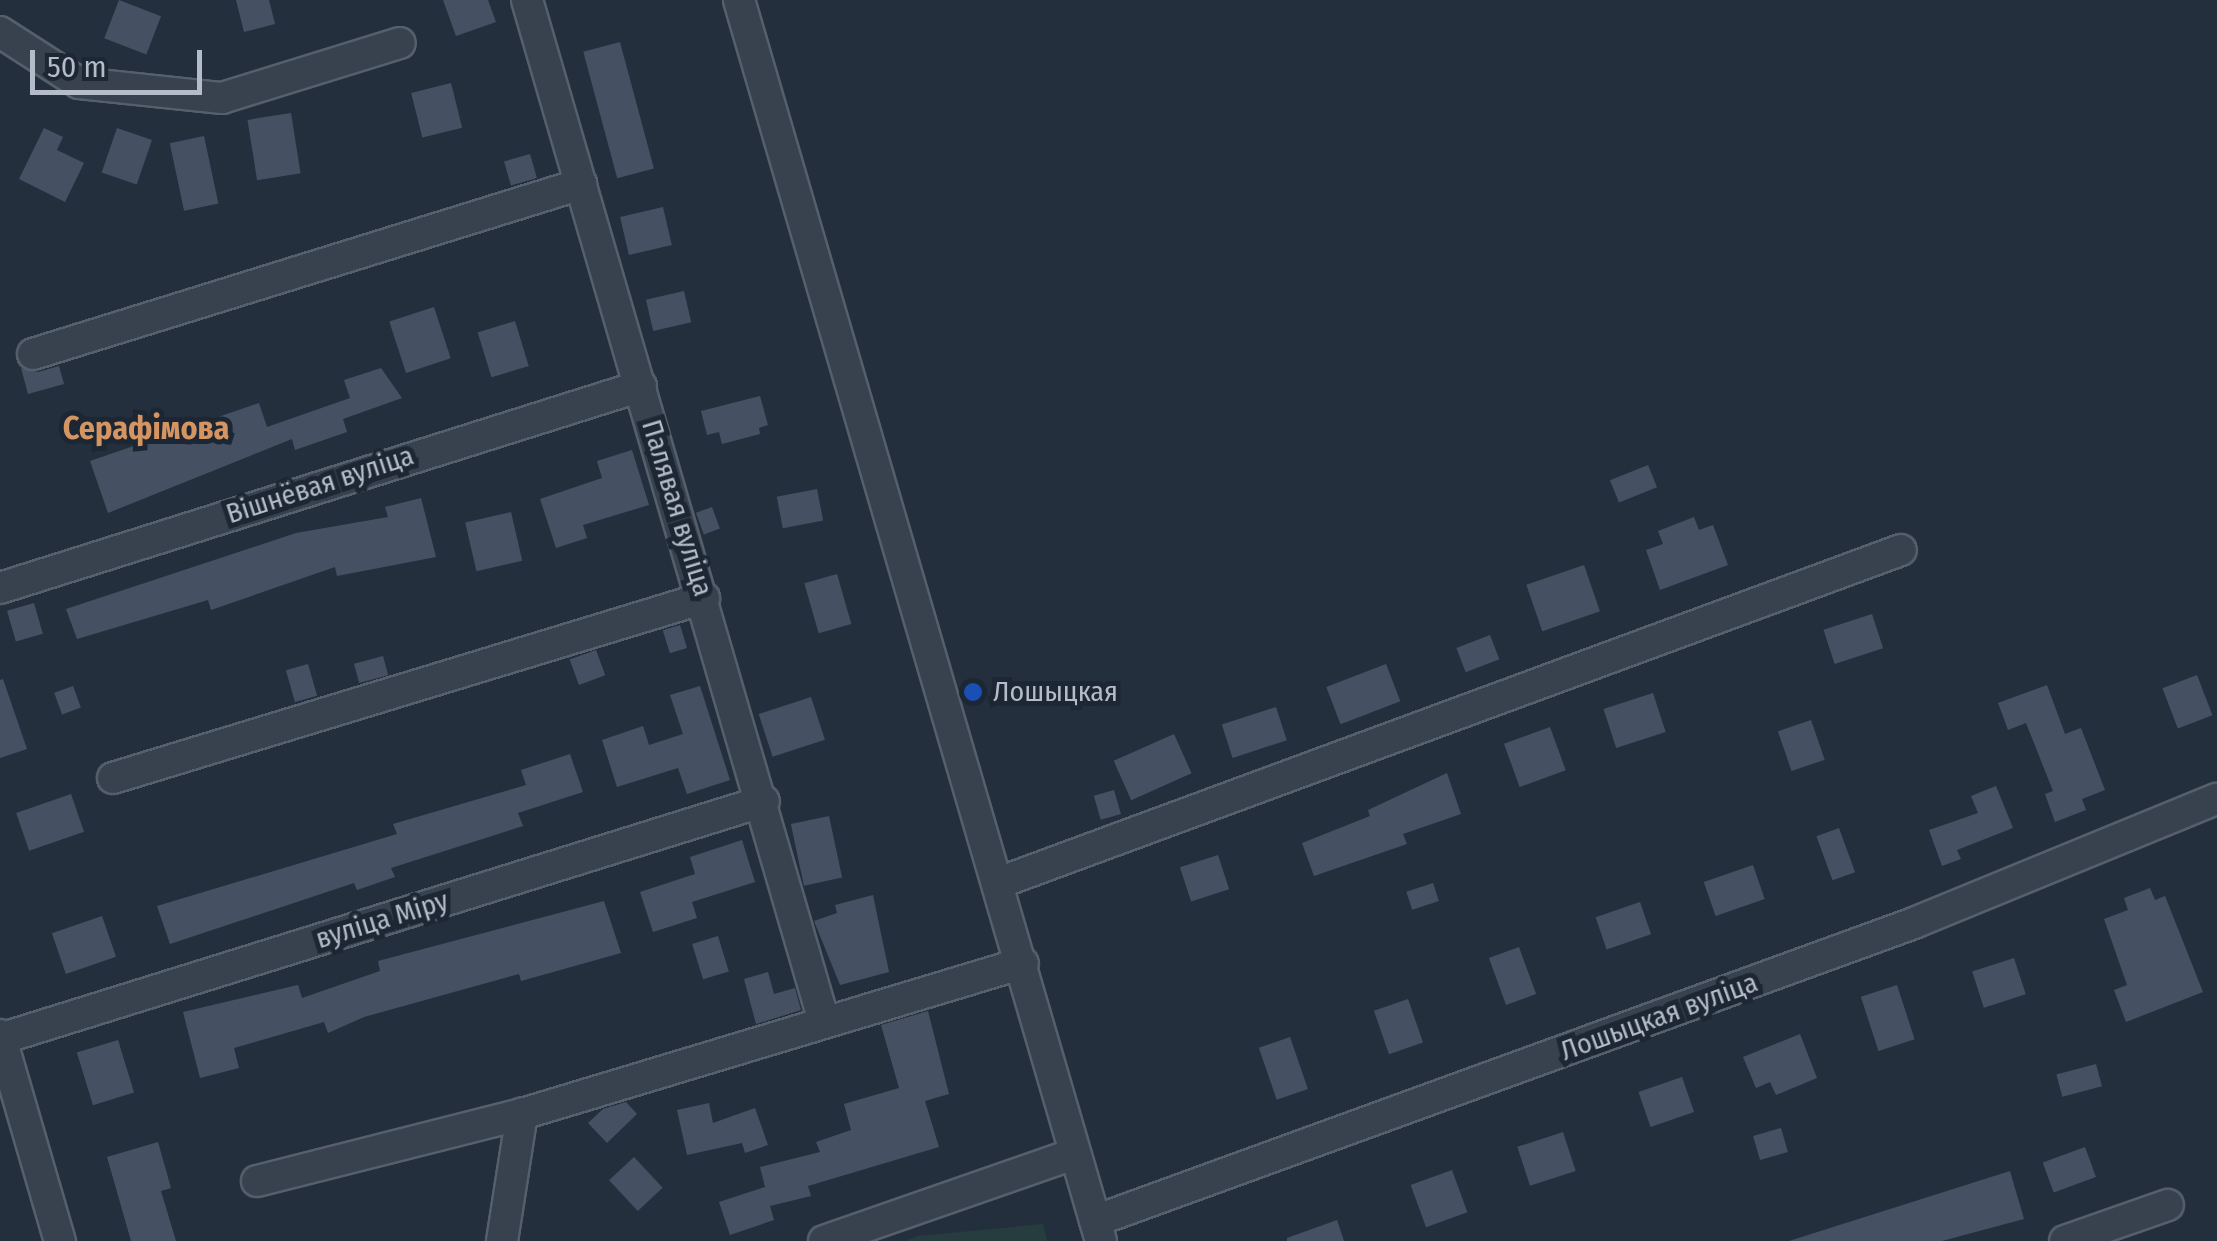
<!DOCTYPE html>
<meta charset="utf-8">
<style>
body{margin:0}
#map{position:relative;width:2217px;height:1241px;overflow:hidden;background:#242f3e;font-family:"Fira Sans Condensed",sans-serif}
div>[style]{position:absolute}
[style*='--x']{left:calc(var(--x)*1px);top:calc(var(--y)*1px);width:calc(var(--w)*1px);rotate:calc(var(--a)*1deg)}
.green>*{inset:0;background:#263c3f}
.building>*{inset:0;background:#455162;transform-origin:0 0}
.roads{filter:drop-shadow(2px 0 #565f6c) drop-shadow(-2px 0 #565f6c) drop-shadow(0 2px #565f6c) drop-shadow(0 -2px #565f6c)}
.minor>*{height:30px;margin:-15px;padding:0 15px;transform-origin:15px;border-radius:15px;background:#38414e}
.dots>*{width:28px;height:28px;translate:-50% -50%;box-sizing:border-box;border:5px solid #1d2633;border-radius:50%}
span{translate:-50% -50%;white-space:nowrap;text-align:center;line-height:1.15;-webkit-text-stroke:10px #1d2633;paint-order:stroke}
.street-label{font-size:28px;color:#b4bcc9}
.poi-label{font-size:28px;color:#b4bcc9}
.left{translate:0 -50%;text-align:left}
.quarter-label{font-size:32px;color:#d59563;font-weight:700}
.scale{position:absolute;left:30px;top:50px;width:172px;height:45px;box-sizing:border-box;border:5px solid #b4bcc9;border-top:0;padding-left:12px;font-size:30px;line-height:35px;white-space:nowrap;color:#b4bcc9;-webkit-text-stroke:8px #1d2633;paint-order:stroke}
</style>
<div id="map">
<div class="green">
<div style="clip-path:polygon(1043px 1224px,1047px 1241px,905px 1241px,918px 1236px)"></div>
</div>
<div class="building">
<div style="left:119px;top:0;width:45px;height:41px;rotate:21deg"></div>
<div style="clip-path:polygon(236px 0,269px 0,275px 24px,244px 32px)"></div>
<div style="clip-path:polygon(443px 0,488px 0,496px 22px,456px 36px)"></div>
<div style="left:620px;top:42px;width:131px;height:38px;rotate:75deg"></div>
<div style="left:451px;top:83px;width:46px;height:41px;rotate:76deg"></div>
<div style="left:291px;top:113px;width:61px;height:44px;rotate:81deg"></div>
<div style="clip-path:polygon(44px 128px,63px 137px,57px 150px,84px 163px,65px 202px,19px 179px)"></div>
<div style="left:117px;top:128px;width:37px;height:47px;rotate:19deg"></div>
<div style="left:204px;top:136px;width:69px;height:35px;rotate:78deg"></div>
<div style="left:530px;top:154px;width:25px;height:27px;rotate:74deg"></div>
<div style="left:663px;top:207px;width:39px;height:44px;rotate:77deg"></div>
<div style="left:684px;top:291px;width:32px;height:39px;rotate:77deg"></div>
<div style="left:434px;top:307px;width:54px;height:47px;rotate:72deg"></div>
<div style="left:515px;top:321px;width:47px;height:39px;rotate:73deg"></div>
<div style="clip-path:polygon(59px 366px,64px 384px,28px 394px,21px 368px,38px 372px)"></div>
<div style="clip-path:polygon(381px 368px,402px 398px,343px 419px,347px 432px,295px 450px,292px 439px,108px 513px,90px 461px,259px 403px,267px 427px,350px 398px,344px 380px)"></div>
<div style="clip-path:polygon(760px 396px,768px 425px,759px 428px,760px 434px,722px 444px,719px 432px,707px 435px,701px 411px)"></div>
<div style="clip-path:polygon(632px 450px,649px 505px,583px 525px,587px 538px,556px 548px,540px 499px,602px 478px,597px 461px)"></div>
<div style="left:1648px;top:465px;width:24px;height:41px;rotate:68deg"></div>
<div style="left:817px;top:489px;width:32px;height:41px;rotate:79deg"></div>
<div style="clip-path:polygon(421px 498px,436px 557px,337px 576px,335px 567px,211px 610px,208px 600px,77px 639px,66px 609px,296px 533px,388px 517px,385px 507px)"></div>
<div style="left:712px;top:507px;width:23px;height:17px;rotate:70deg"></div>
<div style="left:511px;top:512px;width:50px;height:47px;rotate:77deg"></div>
<div style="clip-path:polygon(1694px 517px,1699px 530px,1713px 525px,1728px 565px,1660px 590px,1646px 550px,1663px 544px,1658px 531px)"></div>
<div style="left:1584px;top:565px;width:49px;height:61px;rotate:71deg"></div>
<div style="left:837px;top:574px;width:52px;height:34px;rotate:74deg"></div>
<div style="left:34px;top:603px;width:32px;height:28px;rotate:74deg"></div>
<div style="left:1872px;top:614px;width:36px;height:51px;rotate:72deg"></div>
<div style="left:680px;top:625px;width:24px;height:18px;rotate:73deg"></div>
<div style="left:1490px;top:635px;width:26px;height:36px;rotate:69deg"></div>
<div style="left:596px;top:650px;width:27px;height:28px;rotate:70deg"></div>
<div style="left:383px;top:656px;width:20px;height:30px;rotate:75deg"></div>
<div style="left:308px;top:664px;width:33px;height:23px;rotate:74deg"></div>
<div style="left:1386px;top:664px;width:40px;height:64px;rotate:69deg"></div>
<div style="left:2197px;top:675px;width:43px;height:37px;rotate:69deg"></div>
<div style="clip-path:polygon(3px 679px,27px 749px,0 758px,0 680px)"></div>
<div style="clip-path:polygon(2047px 685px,2065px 734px,2081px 728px,2105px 790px,2082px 799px,2086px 810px,2055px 822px,2045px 794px,2053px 791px,2026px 723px,2008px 730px,1998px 703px)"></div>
<div style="left:73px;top:686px;width:23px;height:20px;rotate:70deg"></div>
<div style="clip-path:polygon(700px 686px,730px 780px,687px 794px,678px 768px,617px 787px,602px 740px,643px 726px,649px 745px,683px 734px,670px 695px)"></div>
<div style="left:1653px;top:693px;width:41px;height:52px;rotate:72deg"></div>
<div style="left:811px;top:697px;width:45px;height:55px;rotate:72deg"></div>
<div style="left:1276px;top:707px;width:35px;height:57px;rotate:72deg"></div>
<div style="left:1811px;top:720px;width:42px;height:35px;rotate:71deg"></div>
<div style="left:1550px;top:727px;width:46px;height:49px;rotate:70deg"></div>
<div style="left:1174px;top:734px;width:43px;height:66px;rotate:66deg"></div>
<div style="clip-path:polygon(570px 754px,583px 792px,518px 813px,523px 826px,391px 868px,395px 877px,357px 890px,354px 883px,170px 944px,157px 906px,397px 834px,393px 824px,526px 785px,521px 770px)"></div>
<div style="clip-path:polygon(1447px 773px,1461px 814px,1403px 834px,1407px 844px,1314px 876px,1302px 843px,1370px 816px,1368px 810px)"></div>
<div style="clip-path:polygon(1996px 786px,2013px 828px,1957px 850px,1961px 859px,1942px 866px,1929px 830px,1978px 813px,1971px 796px)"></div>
<div style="left:1114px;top:790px;width:25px;height:21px;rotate:74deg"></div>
<div style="left:71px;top:794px;width:40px;height:58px;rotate:71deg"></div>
<div style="left:829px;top:816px;width:63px;height:39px;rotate:78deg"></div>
<div style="left:1839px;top:828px;width:47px;height:24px;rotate:70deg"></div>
<div style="clip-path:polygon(742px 840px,755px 882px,692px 902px,697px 918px,653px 932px,640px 892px,695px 874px,690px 857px)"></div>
<div style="left:1218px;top:855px;width:36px;height:40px;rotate:72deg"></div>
<div style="left:1753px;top:865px;width:36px;height:52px;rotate:71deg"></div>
<div style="left:1433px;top:883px;width:19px;height:28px;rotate:72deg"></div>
<div style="clip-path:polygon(2150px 888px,2155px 900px,2165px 896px,2203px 992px,2126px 1022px,2114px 990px,2127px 985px,2104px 919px,2128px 910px,2124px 898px)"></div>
<div style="clip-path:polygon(873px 895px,889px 972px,840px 985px,814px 921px,837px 913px,835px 905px)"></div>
<div style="clip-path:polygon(604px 901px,621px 953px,521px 981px,519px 974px,364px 1017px,328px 1033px,324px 1022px,234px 1048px,239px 1068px,200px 1078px,183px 1012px,298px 985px,302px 998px,380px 971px,378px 961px)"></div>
<div style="left:1640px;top:902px;width:34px;height:47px;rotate:71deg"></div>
<div style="left:102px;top:916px;width:43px;height:53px;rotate:71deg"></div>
<div style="left:718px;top:936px;width:37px;height:27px;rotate:73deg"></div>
<div style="left:1519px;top:947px;width:50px;height:32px;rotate:70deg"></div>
<div style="left:2014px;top:958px;width:38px;height:44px;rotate:72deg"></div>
<div style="clip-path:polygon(768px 972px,774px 994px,795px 988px,801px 1010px,756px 1024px,744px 979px)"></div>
<div style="left:1897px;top:985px;width:57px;height:38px;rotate:72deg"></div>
<div style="left:1408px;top:999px;width:46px;height:36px;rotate:71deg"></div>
<div style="clip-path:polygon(928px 1011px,949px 1094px,925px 1101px,939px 1147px,808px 1186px,811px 1196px,770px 1206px,774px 1220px,730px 1235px,719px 1202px,765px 1187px,760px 1167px,820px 1152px,816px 1142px,851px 1130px,844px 1104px,899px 1088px,881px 1025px)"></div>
<div style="clip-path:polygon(1800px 1034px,1817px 1078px,1776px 1095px,1770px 1082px,1756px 1088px,1743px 1057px)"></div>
<div style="left:1290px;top:1037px;width:55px;height:33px;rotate:71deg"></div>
<div style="left:118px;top:1040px;width:55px;height:43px;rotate:73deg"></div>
<div style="left:2096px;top:1064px;width:23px;height:41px;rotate:75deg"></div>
<div style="left:1682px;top:1077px;width:37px;height:46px;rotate:71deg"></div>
<div style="clip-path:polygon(626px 1102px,637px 1114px,607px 1143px,588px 1123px,603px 1109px)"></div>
<div style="clip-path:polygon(709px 1103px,713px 1123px,755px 1108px,768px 1145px,745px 1153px,742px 1143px,687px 1155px,677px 1110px)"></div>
<div style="left:1781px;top:1128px;width:25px;height:29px;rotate:74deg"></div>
<div style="left:1563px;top:1132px;width:41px;height:48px;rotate:72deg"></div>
<div style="clip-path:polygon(158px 1142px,171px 1188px,161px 1191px,176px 1241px,131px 1241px,107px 1157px)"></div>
<div style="left:2085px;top:1147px;width:32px;height:45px;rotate:70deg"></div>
<div style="left:634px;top:1157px;width:42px;height:34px;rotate:47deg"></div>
<div style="left:1452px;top:1170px;width:45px;height:44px;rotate:70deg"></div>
<div style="clip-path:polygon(2010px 1171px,2024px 1219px,1942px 1241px,1789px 1241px)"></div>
<div style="clip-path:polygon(1337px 1220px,1344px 1241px,1287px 1241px,1287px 1238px)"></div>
</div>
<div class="roads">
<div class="minor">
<div style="--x:527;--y:0;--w:1060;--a:73.79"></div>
<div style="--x:739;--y:0;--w:1293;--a:73.74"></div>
<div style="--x:0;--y:32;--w:94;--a:32.8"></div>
<div style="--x:79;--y:83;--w:144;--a:6"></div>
<div style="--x:222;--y:98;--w:186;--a:-17.2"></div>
<div style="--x:33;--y:354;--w:574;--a:-17.23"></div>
<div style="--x:0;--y:588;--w:672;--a:-17.49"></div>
<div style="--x:113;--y:778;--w:618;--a:-16.94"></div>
<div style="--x:1001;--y:882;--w:959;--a:-20.25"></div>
<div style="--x:0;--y:1035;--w:215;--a:73.8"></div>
<div style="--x:0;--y:1039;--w:800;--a:-17.3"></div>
<div style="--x:257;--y:1181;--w:273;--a:-14.2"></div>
<div style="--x:522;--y:1114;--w:523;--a:-16.77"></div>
<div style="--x:1095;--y:1221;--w:872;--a:-19.99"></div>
<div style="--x:1914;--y:923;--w:327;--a:-22.3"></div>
<div style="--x:502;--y:1241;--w:129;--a:-81.1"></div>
<div style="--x:824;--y:1241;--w:265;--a:-19.2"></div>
<div style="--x:2065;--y:1241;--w:109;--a:-19.3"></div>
</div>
</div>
<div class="dots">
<div style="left:973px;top:692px;background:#1a4fb4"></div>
</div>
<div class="street-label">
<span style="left:320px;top:485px;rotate:-18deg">Вішнёвая вуліца</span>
<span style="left:677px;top:508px;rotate:73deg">Палявая вуліца</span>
<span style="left:382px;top:920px;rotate:-17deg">вуліца Міру</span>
<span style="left:1659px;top:1017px;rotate:-20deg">Лошыцкая вуліца</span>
</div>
<div class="poi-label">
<span class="left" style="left:993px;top:692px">Лошыцкая</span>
</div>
<div class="quarter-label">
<span style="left:146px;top:428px">Серафімова</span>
</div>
<div class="scale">50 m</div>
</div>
